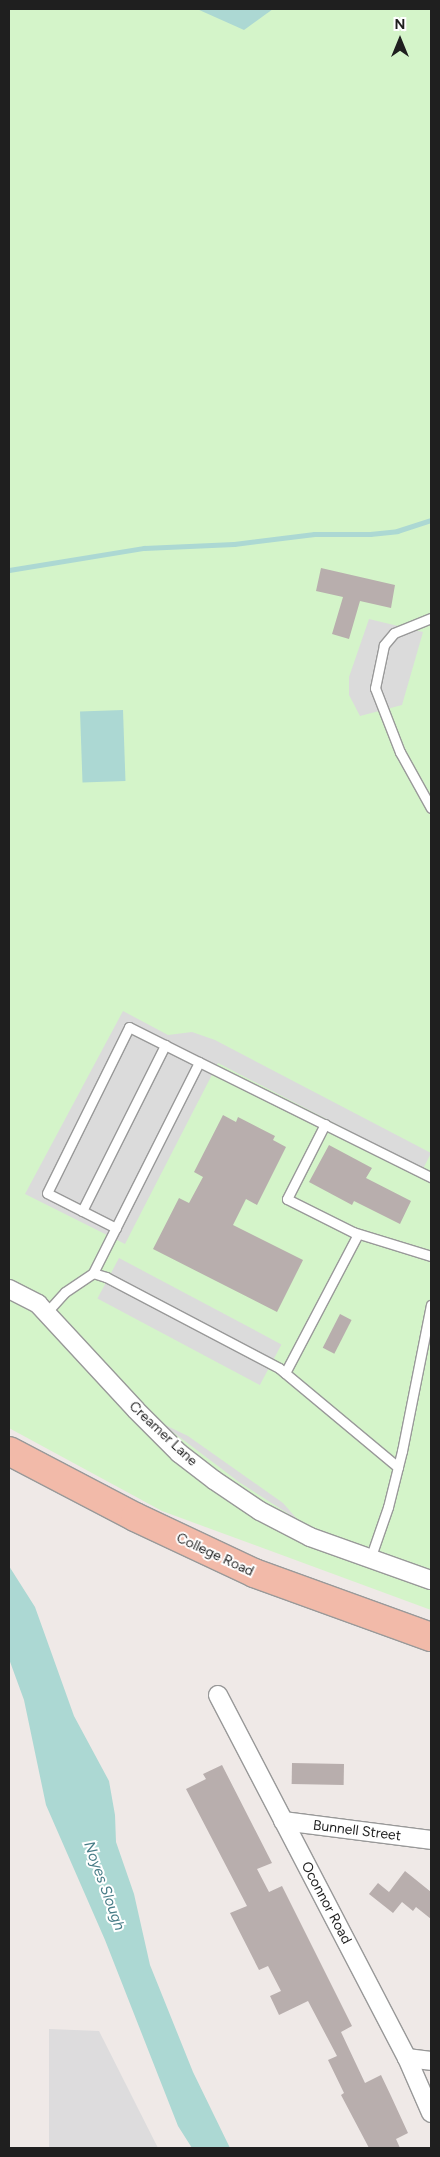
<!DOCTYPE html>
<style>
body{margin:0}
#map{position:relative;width:440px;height:2157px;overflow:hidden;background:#efe9e7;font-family:Figtree,sans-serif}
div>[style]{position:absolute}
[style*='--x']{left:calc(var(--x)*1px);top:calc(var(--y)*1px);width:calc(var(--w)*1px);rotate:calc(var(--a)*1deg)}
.residential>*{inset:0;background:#dddcdd}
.park>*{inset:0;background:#d4f4c9}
.parking>*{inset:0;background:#dbdbdb;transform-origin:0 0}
.water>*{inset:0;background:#acd8d3;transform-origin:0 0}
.stream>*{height:5px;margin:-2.5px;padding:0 2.5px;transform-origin:2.5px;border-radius:2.5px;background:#acd8d3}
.building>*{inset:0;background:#b8aead;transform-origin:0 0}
.roads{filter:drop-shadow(1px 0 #999) drop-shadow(-1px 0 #999) drop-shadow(0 1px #999) drop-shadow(0 -1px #999)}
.service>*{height:9px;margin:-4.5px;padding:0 4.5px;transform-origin:4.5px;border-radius:4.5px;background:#fff}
.minor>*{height:18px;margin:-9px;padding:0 9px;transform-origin:9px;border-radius:9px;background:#fff}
.primary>*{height:28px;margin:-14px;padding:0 14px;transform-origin:14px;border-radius:14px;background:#f2baa9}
span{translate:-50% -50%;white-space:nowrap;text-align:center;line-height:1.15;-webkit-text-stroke:4px #fff;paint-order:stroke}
.street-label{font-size:14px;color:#1f1f1f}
.water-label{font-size:15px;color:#487d87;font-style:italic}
.frame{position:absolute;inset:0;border:10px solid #1f1f1f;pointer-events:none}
.north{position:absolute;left:375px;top:15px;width:50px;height:50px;-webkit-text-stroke:4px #fff;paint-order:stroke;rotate:0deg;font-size:14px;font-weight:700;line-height:20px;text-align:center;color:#1f1f1f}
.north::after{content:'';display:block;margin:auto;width:18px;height:22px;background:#1f1f1f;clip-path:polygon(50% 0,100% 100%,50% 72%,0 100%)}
</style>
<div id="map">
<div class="residential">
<div style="clip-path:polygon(49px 2029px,99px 2031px,158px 2148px,49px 2148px)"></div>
</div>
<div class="park">
<div style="clip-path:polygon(9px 9px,431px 9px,431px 1610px,162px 1511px,9px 1428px)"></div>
</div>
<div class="parking">
<div style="clip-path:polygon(369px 619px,423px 632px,402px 705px,360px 716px,349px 695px,349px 677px)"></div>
<div style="clip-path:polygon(123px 1011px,168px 1035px,192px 1032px,215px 1040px,431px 1153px,423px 1169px,218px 1063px,125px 1244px,25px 1194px)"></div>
<div style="left:119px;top:1258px;width:184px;height:46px;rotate:28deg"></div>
<div style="clip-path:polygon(161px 1423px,188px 1436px,283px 1503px,298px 1520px,239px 1482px)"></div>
</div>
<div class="water">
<div style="clip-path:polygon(197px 9px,273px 9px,244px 30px)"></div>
<div style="left:123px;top:710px;width:71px;height:43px;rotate:88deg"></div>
<div style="clip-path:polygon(9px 1566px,35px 1607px,74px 1716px,109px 1781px,115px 1815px,116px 1842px,134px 1894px,150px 1965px,193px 2072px,230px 2148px,192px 2148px,178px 2126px,105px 1940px,46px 1805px,24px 1700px,9px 1659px)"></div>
</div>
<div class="stream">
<div style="--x:9;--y:570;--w:137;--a:-9.3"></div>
<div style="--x:144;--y:548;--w:90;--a:-2.5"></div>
<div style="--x:234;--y:544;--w:81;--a:-7.1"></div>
<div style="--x:314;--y:534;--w:56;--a:0"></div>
<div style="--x:370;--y:534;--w:27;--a:-6"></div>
<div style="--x:397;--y:531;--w:36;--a:-18"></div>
</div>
<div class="building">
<div style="clip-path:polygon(321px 568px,395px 585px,391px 608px,360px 601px,349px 639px,332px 634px,343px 597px,316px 591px)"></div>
<div style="clip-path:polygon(223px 1115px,236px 1122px,238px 1117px,275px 1136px,273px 1140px,286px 1147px,257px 1205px,246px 1199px,233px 1225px,303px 1260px,277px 1312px,153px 1249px,179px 1198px,189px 1203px,203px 1177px,194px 1172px)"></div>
<div style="clip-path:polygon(329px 1145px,372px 1168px,366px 1178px,411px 1201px,400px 1224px,354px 1201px,352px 1205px,309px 1182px)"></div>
<div style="left:340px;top:1314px;width:13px;height:38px;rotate:27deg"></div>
<div style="left:292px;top:1763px;width:52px;height:21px;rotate:1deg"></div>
<div style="clip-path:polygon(222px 1765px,272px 1863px,257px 1869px,269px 1892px,282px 1886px,352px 2026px,341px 2032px,365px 2083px,381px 2075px,391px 2096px,408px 2133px,396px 2139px,400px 2148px,369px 2148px,341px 2095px,344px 2093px,328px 2060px,337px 2056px,308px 2001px,279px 2015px,270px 1996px,281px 1991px,268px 1966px,259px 1970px,230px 1913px,247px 1906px,186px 1789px,206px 1779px,203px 1774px)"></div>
<div style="clip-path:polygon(405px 1871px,431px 1892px,431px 1919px,416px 1907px,413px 1911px,402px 1902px,393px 1913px,369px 1894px,378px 1883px,389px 1892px)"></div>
</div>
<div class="roads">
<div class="service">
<div style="--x:431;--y:618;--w:40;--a:158"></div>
<div style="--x:394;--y:633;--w:16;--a:130"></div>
<div style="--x:384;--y:645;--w:44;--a:101.8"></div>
<div style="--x:375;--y:688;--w:69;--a:68.7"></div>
<div style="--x:400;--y:752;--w:64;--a:61"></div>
<div style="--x:325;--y:1124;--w:84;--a:116.9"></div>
<div style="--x:287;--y:1199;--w:74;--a:26.6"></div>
<div style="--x:353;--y:1232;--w:82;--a:17.1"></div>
<div style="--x:82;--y:1211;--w:186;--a:-63.4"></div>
<div style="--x:116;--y:1228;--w:77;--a:-153.1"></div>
<div style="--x:47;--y:1193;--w:185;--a:-63.7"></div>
<div style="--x:129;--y:1027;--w:78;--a:26.6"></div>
<div style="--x:93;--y:1273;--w:236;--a:-63.3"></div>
<div style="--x:199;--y:1062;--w:259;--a:26.4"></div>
<div style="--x:46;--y:1313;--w:28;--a:-48"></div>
<div style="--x:65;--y:1292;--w:34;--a:-34"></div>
<div style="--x:93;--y:1273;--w:14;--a:17"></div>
<div style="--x:106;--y:1277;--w:195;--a:27.7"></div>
<div style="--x:279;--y:1368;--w:155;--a:39.8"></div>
<div style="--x:285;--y:1373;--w:157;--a:-62.3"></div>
<div style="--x:370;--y:1559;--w:55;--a:-70.9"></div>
<div style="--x:388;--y:1507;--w:58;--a:-76"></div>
<div style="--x:402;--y:1451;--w:149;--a:-78.8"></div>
</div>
<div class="minor">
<div style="--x:9;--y:1289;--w:33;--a:27"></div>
<div style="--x:38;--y:1304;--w:144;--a:47.2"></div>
<div style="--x:136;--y:1410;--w:61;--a:45"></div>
<div style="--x:179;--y:1453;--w:44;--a:37.6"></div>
<div style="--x:214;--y:1480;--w:55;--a:34"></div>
<div style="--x:260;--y:1511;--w:56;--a:27.5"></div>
<div style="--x:310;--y:1537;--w:128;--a:19.6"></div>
<div style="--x:218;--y:1695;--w:409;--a:62.5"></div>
<div style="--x:407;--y:2058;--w:60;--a:66.4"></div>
<div style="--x:283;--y:1821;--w:149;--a:7.3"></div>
<div style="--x:407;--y:2058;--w:24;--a:7"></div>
</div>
<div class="primary">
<div style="--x:9;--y:1451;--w:142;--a:27.6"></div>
<div style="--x:135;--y:1517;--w:132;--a:25.2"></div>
<div style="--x:254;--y:1573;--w:188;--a:19.9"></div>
</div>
</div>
<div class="street-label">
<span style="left:163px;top:1434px;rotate:43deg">Creamer Lane</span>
<span style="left:215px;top:1555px;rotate:25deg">College Road</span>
<span style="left:357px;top:1831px;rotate:7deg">Bunnell Street</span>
<span style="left:326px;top:1903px;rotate:62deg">Oconnor Road</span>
</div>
<div class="water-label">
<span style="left:104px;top:1886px;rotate:70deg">Noyes Slough</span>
</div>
<div class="frame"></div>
<div class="north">N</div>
</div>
